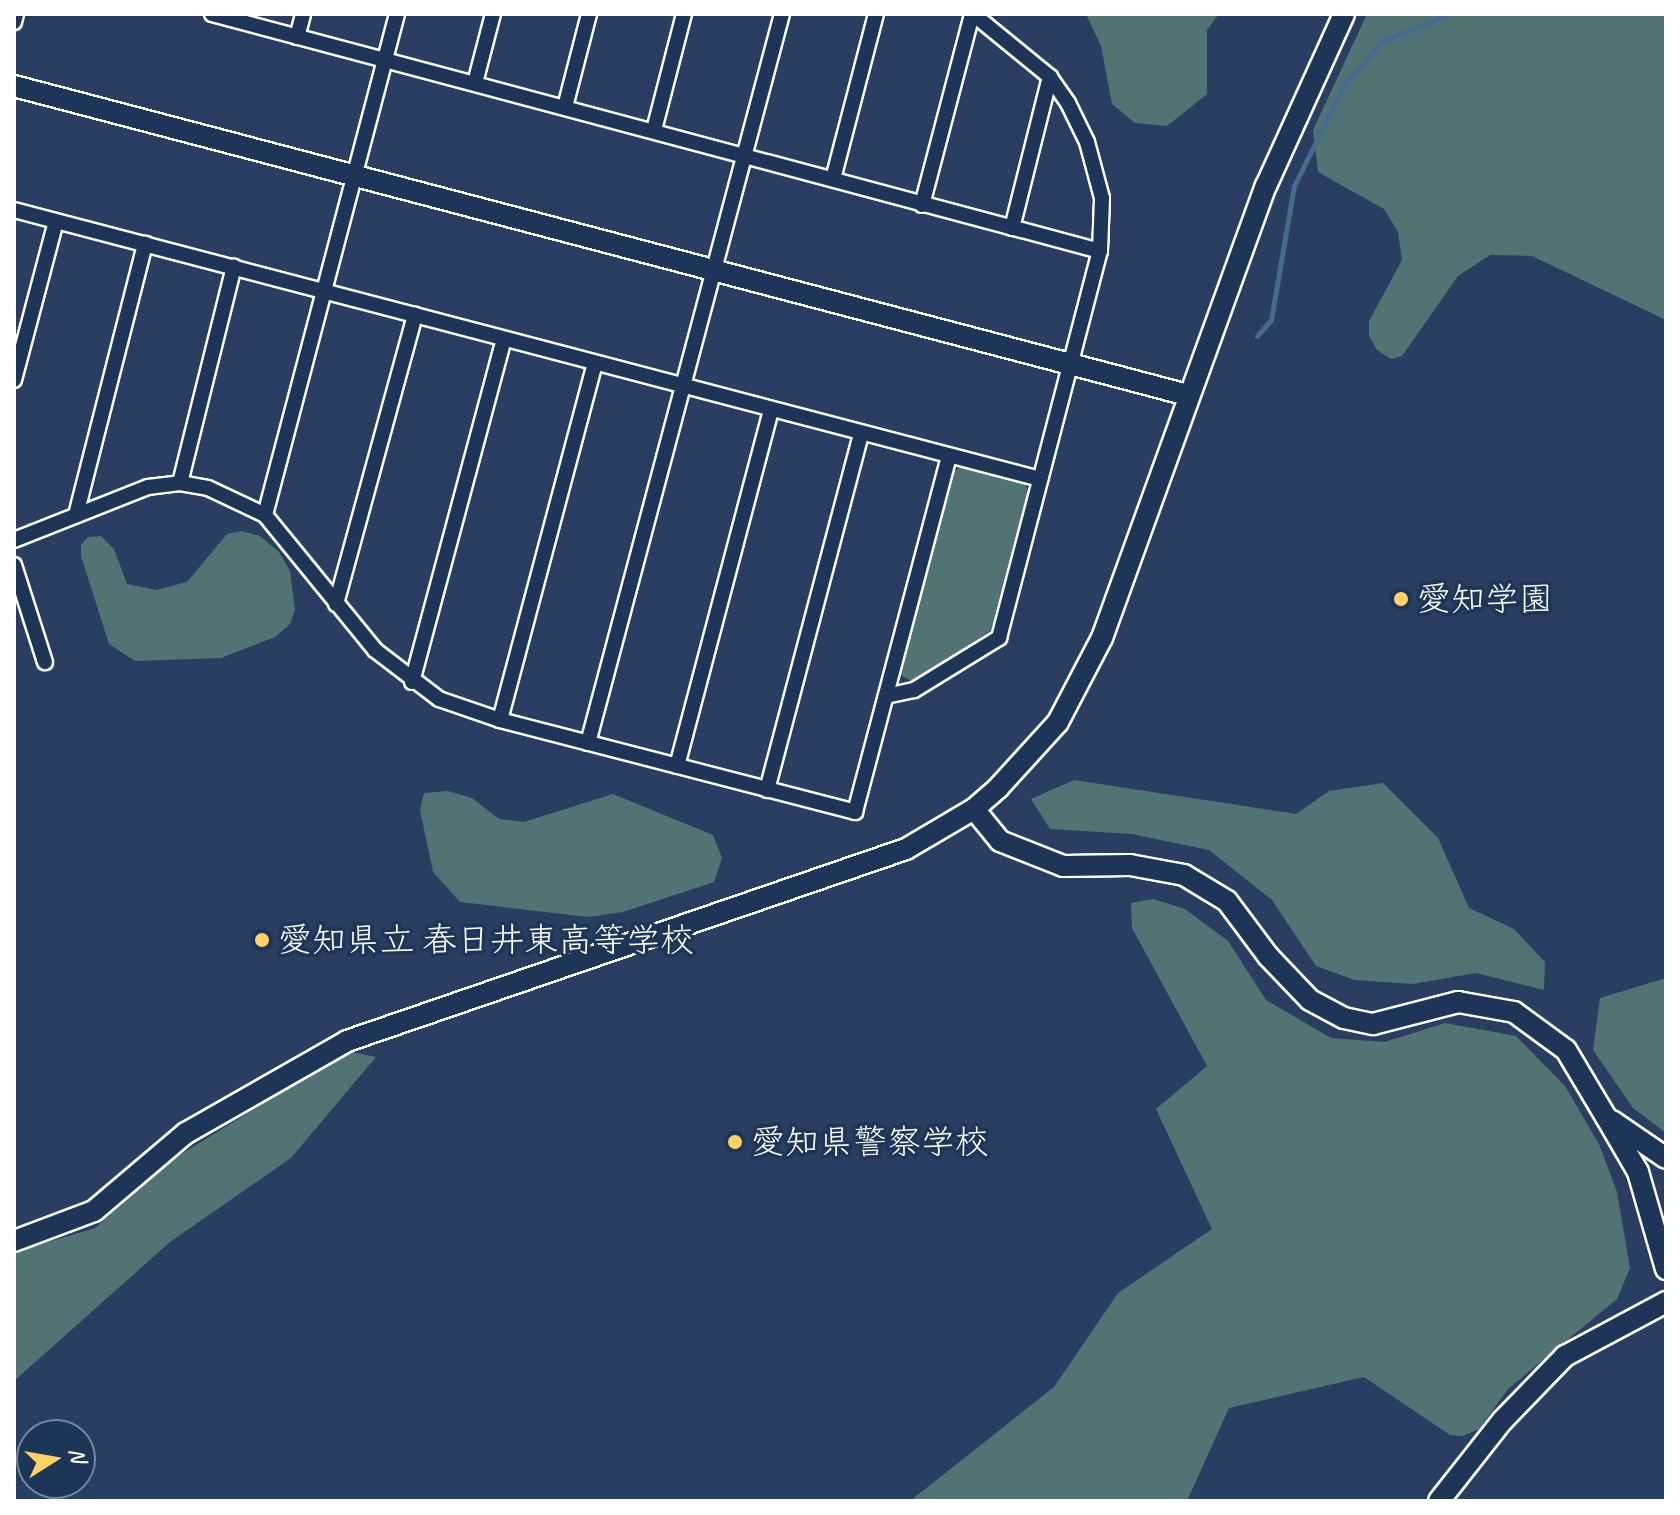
<!DOCTYPE html>
<meta charset="utf-8">
<style>
body{margin:0}
#map{position:relative;width:1680px;height:1515px;overflow:hidden;background:#293e61;font-family:Caveat,"Klee One",sans-serif}
div>[style]{position:absolute}
[style*='--x']{left:calc(var(--x)*1px);top:calc(var(--y)*1px);width:calc(var(--w)*1px);rotate:calc(var(--a)*1deg)}
.green>*{inset:0;background:#527373}
.stream>*{height:5px;margin:-2.5px;padding:0 2.5px;transform-origin:2.5px;border-radius:2.5px;background:#476a8e}
.roads{filter:drop-shadow(2px 0 #fff) drop-shadow(-2px 0 #fff) drop-shadow(0 2px #fff) drop-shadow(0 -2px #fff)}
.street>*{height:14px;margin:-7px;padding:0 7px;transform-origin:7px;border-radius:7px;background:#1d3557}
.secondary>*{height:20px;margin:-10px;padding:0 10px;transform-origin:10px;border-radius:10px;background:#1d3557}
.dots>*{width:22px;height:22px;translate:-50% -50%;box-sizing:border-box;border:4px solid #1d3557;border-radius:50%}
span{translate:-50% -50%;white-space:nowrap;text-align:center;line-height:1.15;-webkit-text-stroke:7px #1d3557;paint-order:stroke}
.poi-label{font-size:34px;color:#fff}
.left{translate:0 -50%;text-align:left}
.frame{position:absolute;inset:0;border:16px solid #fff;pointer-events:none}
.north{position:absolute;left:16px;top:1419px;width:80px;height:80px;box-sizing:border-box;background:#1d3557;border:2px solid #77869a;border-radius:50%;rotate:79deg;font-size:22px;font-weight:700;line-height:32px;text-align:center;color:#fff}
.north::after{content:'';display:block;margin:auto;width:28px;height:36px;background:#ffd166;clip-path:polygon(50% 0,100% 100%,50% 72%,0 100%)}
</style>
<div id="map">
<div class="green">
<div style="clip-path:polygon(1086px 14px,1219px 14px,1207px 30px,1207px 94px,1167px 126px,1135px 123px,1112px 104px,1101px 46px)"></div>
<div style="clip-path:polygon(1367px 14px,1666px 14px,1666px 320px,1532px 256px,1490px 255px,1458px 276px,1402px 356px,1391px 359px,1377px 350px,1369px 336px,1369px 321px,1402px 260px,1398px 232px,1384px 209px,1318px 172px,1313px 130px)"></div>
<div style="clip-path:polygon(961px 467px,1024px 482px,1028px 491px,991px 630px,914px 682px,900px 675px,953px 472px)"></div>
<div style="clip-path:polygon(242px 531px,260px 536px,279px 552px,290px 571px,295px 610px,290px 624px,275px 637px,221px 658px,135px 661px,109px 644px,81px 556px,81px 545px,88px 537px,101px 536px,114px 549px,127px 584px,156px 590px,187px 582px,227px 534px)"></div>
<div style="clip-path:polygon(1074px 780px,1296px 814px,1329px 791px,1383px 783px,1438px 838px,1469px 908px,1514px 929px,1545px 962px,1544px 990px,1476px 973px,1412px 984px,1355px 980px,1316px 966px,1272px 900px,1209px 850px,1132px 834px,1050px 829px,1031px 799px)"></div>
<div style="clip-path:polygon(448px 791px,472px 798px,499px 819px,524px 822px,613px 794px,713px 835px,722px 858px,714px 882px,623px 912px,588px 917px,460px 902px,433px 872px,420px 810px,424px 793px)"></div>
<div style="clip-path:polygon(1153px 899px,1185px 909px,1228px 941px,1266px 1000px,1331px 1038px,1385px 1042px,1445px 1023px,1516px 1036px,1565px 1086px,1599px 1144px,1617px 1192px,1630px 1268px,1617px 1299px,1508px 1389px,1479px 1429px,1463px 1436px,1450px 1435px,1364px 1377px,1229px 1408px,1187px 1501px,910px 1501px,1054px 1387px,1118px 1293px,1212px 1229px,1156px 1109px,1207px 1066px,1132px 928px,1131px 903px)"></div>
<div style="clip-path:polygon(1666px 978px,1666px 1133px,1633px 1108px,1593px 1050px,1600px 998px)"></div>
<div style="clip-path:polygon(348px 1051px,376px 1057px,291px 1158px,170px 1242px,14px 1381px,14px 1252px,95px 1228px,175px 1158px)"></div>
</div>
<div class="stream">
<div style="--x:1257;--y:336;--w:21;--a:-49"></div>
<div style="--x:1271;--y:320;--w:136;--a:-80.3"></div>
<div style="--x:1294;--y:186;--w:117;--a:-63.7"></div>
<div style="--x:1346;--y:81;--w:54;--a:-47.2"></div>
<div style="--x:1383;--y:41;--w:72;--a:-21.9"></div>
</div>
<div class="roads">
<div class="street">
<div style="--x:212;--y:14;--w:919;--a:14.94"></div>
<div style="--x:14;--y:22;--w:8;--a:-76"></div>
<div style="--x:297;--y:37;--w:24;--a:-75"></div>
<div style="--x:475;--y:83;--w:71;--a:-75.4"></div>
<div style="--x:565;--y:107;--w:96;--a:-75.5"></div>
<div style="--x:654;--y:130;--w:120;--a:-75.5"></div>
<div style="--x:833;--y:179;--w:171;--a:-75.4"></div>
<div style="--x:922;--y:205;--w:197;--a:-75.3"></div>
<div style="--x:14;--y:210;--w:1061;--a:14.69"></div>
<div style="--x:1012;--y:228;--w:156;--a:-75.9"></div>
<div style="--x:14;--y:380;--w:164;--a:-75.2"></div>
<div style="--x:180;--y:483;--w:223;--a:-76"></div>
<div style="--x:76;--y:515;--w:280;--a:-75.7"></div>
<div style="--x:265;--y:515;--w:518;--a:-75.24"></div>
<div style="--x:14;--y:540;--w:144;--a:-21.6"></div>
<div style="--x:148;--y:487;--w:32;--a:-7"></div>
<div style="--x:180;--y:483;--w:28;--a:10"></div>
<div style="--x:208;--y:488;--w:63;--a:25.3"></div>
<div style="--x:265;--y:515;--w:174;--a:50.8"></div>
<div style="--x:375;--y:650;--w:81;--a:37.4"></div>
<div style="--x:439;--y:699;--w:65;--a:19"></div>
<div style="--x:500;--y:720;--w:367;--a:14.5"></div>
<div style="--x:855;--y:812;--w:368;--a:-75.2"></div>
<div style="--x:14;--y:565;--w:102;--a:72.3"></div>
<div style="--x:336;--y:604;--w:300;--a:-74.7"></div>
<div style="--x:412;--y:682;--w:355;--a:-75"></div>
<div style="--x:886;--y:696;--w:29;--a:-12"></div>
<div style="--x:914;--y:690;--w:100;--a:-31.5"></div>
<div style="--x:999;--y:638;--w:400;--a:-75.4"></div>
<div style="--x:1100;--y:251;--w:53;--a:-87.8"></div>
<div style="--x:1102;--y:198;--w:58;--a:-105"></div>
<div style="--x:1087;--y:142;--w:43;--a:-116"></div>
<div style="--x:1068;--y:103;--w:32;--a:-125"></div>
<div style="--x:1050;--y:77;--w:99;--a:-140.7"></div>
<div style="--x:500;--y:720;--w:369;--a:-75.1"></div>
<div style="--x:588;--y:743;--w:754;--a:-75.1"></div>
<div style="--x:677;--y:766;--w:369;--a:-75.2"></div>
<div style="--x:767;--y:790;--w:369;--a:-75.2"></div>
</div>
<div class="secondary">
<div style="--x:14;--y:86;--w:1214;--a:14.75"></div>
<div style="--x:974;--y:809;--w:41;--a:50.9"></div>
<div style="--x:1000;--y:841;--w:68;--a:21.6"></div>
<div style="--x:1063;--y:866;--w:67;--a:-0.9"></div>
<div style="--x:1130;--y:865;--w:55;--a:10.5"></div>
<div style="--x:1184;--y:875;--w:50;--a:31.2"></div>
<div style="--x:1227;--y:901;--w:69;--a:53.3"></div>
<div style="--x:1268;--y:956;--w:61;--a:46.3"></div>
<div style="--x:1310;--y:1000;--w:38;--a:28"></div>
<div style="--x:1344;--y:1018;--w:30;--a:12"></div>
<div style="--x:1373;--y:1024;--w:88;--a:-14.5"></div>
<div style="--x:1458;--y:1002;--w:57;--a:10.1"></div>
<div style="--x:1514;--y:1012;--w:64;--a:36.2"></div>
<div style="--x:1566;--y:1050;--w:78;--a:59.2"></div>
<div style="--x:1606;--y:1117;--w:64;--a:59.8"></div>
<div style="--x:1638;--y:1172;--w:101;--a:73.9"></div>
<div style="--x:1612;--y:1121;--w:65;--a:34.4"></div>
<div style="--x:14;--y:1241;--w:85;--a:-20.6"></div>
<div style="--x:94;--y:1211;--w:121;--a:-40.3"></div>
<div style="--x:186;--y:1133;--w:185;--a:-29.7"></div>
<div style="--x:347;--y:1041;--w:591;--a:-18.96"></div>
<div style="--x:906;--y:849;--w:79;--a:-30.5"></div>
<div style="--x:974;--y:809;--w:32;--a:-41"></div>
<div style="--x:998;--y:788;--w:89;--a:-47.7"></div>
<div style="--x:1058;--y:722;--w:95;--a:-62.4"></div>
<div style="--x:1102;--y:638;--w:481;--a:-70.1"></div>
<div style="--x:1266;--y:186;--w:189;--a:-65.6"></div>
<div style="--x:1439;--y:1501;--w:102;--a:-51.8"></div>
<div style="--x:1502;--y:1421;--w:91;--a:-45.9"></div>
<div style="--x:1565;--y:1356;--w:115;--a:-28.1"></div>
</div>
</div>
<div class="dots">
<div style="left:1401px;top:599px;background:#ffd166"></div>
<div style="left:262px;top:940px;background:#ffd166"></div>
<div style="left:735px;top:1142px;background:#ffd166"></div>
</div>
<div class="poi-label">
<span class="left" style="left:1417px;top:599px">愛知学園</span>
<span class="left" style="left:278px;top:940px">愛知県立 春日井東高等学校</span>
<span class="left" style="left:751px;top:1142px">愛知県警察学校</span>
</div>
<div class="frame"></div>
<div class="north">N</div>
</div>
